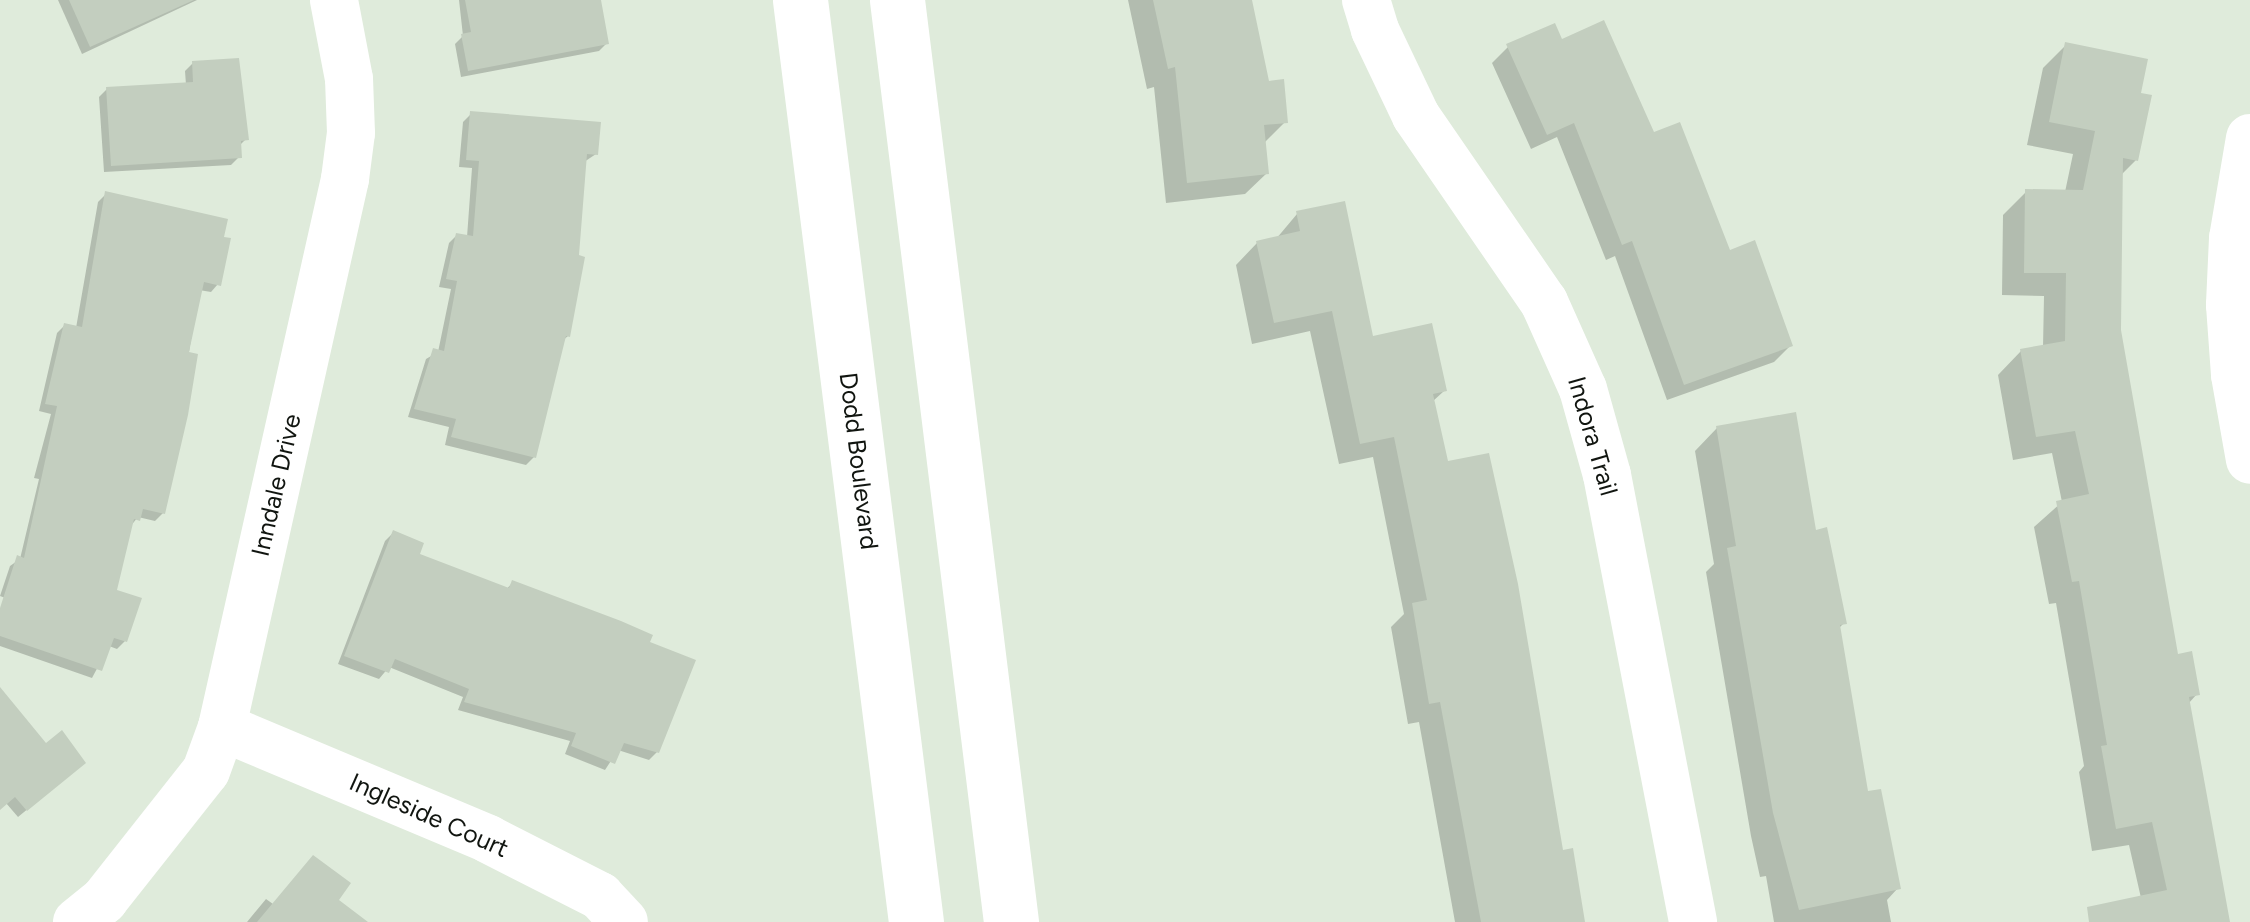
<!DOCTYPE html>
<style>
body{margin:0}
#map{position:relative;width:2250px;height:922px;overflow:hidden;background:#dfebdb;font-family:Figtree,sans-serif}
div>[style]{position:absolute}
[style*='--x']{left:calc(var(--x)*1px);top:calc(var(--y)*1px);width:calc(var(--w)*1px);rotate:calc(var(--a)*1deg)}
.shadow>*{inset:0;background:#0003}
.building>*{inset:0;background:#c3cebf}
.street>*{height:48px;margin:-24px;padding:0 24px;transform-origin:24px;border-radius:24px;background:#fff}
.secondary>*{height:55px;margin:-27.5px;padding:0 27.5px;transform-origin:27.5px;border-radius:27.5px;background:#fff}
span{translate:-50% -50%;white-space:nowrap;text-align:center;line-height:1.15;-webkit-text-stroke:8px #fff;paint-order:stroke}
.street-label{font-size:25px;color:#111510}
</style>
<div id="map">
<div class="shadow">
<div style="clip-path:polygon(58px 0,197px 0,82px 54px)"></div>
<div style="clip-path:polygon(459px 0,598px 0,607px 43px,599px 51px,461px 77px,455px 44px,463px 36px)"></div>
<div style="clip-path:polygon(1128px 0,1250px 0,1267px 83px,1285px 122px,1264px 143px,1267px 173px,1245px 194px,1166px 203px,1154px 87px,1147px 89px)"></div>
<div style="clip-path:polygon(1561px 43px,1728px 253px,1790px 346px,1774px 362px,1667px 400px,1615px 256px,1606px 260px,1557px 137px,1531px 149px,1492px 63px,1508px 47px)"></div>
<div style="clip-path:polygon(2066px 45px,2138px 95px,2136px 160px,2121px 175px,2118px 331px,2176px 657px,2197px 694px,2188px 704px,2228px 922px,2105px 922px,2141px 898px,2129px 845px,2092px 851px,2079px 772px,2084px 766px,2056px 603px,2049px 604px,2034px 527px,2062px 502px,2052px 453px,2013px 460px,1998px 375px,2021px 351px,2043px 347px,2044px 296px,2002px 295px,2003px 215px,2026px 192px,2065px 192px,2073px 154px,2027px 145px,2043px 68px)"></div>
<div style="clip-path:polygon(193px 63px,246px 139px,238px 147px,239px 157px,231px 165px,104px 172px,99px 97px,107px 89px,186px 85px,185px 71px)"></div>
<div style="clip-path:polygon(471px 114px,596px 154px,584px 162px,568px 336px,562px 341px,534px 457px,526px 465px,445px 445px,449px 427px,408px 417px,426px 359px,438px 352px,451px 289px,439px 287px,449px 243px,457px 235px,467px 237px,472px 168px,459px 167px,463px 122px)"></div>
<div style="clip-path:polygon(106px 194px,218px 284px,211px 292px,199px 290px,163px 513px,155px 521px,138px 517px,129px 528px,114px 591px,125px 641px,117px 649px,109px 646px,92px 678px,0 646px,0 622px,8px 599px,0 596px,10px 566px,20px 559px,39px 479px,34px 478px,51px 414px,39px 411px,57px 333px,65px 325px,76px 328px,98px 202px)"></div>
<div style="clip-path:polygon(1297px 214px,1372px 339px,1444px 391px,1432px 402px,1446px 464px,1583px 922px,1455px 922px,1419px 722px,1408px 724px,1391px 627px,1404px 614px,1373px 457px,1339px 464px,1310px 331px,1252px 344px,1236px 265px,1257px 243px,1276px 239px)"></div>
<div style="clip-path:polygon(1717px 428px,1814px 533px,1844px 623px,1838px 629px,1866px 794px,1898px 888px,1887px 900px,1891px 922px,1774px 922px,1766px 876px,1760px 877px,1751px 836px,1706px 572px,1714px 564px,1695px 451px)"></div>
<div style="clip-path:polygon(393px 533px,417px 556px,506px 590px,512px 583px,647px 643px,657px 752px,649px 760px,618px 750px,605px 770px,565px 754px,570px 741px,458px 710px,463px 697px,389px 667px,379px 679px,338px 664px,385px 541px)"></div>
<div style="clip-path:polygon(0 691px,46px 747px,75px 770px,18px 817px,6px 803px,0 808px)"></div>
<div style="clip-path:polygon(266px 899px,273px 904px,336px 901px,364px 922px,247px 922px)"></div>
</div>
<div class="building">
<div style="clip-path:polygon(69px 0,194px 0,90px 47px)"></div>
<div style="clip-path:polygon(465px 0,601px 0,609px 44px,468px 71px,461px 34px,471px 32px)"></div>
<div style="clip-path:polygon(1153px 0,1252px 0,1269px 81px,1284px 79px,1288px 123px,1264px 125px,1269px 174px,1187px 183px,1175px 67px,1168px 69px)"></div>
<div style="clip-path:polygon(1604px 20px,1654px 132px,1680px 122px,1730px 250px,1755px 240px,1793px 346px,1684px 385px,1632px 241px,1622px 245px,1574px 123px,1547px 135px,1506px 44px,1555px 23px,1562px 39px)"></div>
<div style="clip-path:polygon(2065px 42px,2148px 59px,2141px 93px,2152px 95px,2138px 161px,2123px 158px,2121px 330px,2178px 654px,2192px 651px,2200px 695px,2189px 697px,2230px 922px,2089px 922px,2087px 907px,2167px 890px,2152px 822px,2116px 829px,2101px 746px,2107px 745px,2079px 581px,2072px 582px,2056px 501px,2089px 494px,2075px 431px,2036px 437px,2020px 349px,2065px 341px,2066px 273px,2024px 273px,2025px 189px,2083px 190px,2095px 131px,2049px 122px)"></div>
<div style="clip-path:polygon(239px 58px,249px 140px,241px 141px,242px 158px,111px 166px,106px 87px,193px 82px,192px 61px)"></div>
<div style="clip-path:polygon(470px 111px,601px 122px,598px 155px,587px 154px,579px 255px,585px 257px,570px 337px,566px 336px,536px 458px,451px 437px,456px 419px,414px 409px,433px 348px,444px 351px,457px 281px,446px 279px,456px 233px,473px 236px,479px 161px,466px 160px)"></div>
<div style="clip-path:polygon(105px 191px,228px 219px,224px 237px,231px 238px,221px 286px,204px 282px,189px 352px,198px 354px,188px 415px,165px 514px,143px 509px,140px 521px,134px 519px,117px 590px,142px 598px,127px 642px,114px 638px,102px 671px,0 636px,0 608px,17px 555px,24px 558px,57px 406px,45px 404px,64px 323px,82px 327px)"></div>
<div style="clip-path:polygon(1345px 201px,1373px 336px,1432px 323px,1447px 391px,1433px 394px,1448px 461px,1489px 453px,1518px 584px,1563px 850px,1573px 848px,1585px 922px,1481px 922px,1440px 702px,1429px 704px,1412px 603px,1427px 600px,1394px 437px,1360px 444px,1332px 311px,1274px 323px,1256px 241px,1300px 231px,1296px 211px)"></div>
<div style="clip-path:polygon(1796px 412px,1816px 530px,1827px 527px,1847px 624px,1840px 625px,1868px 791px,1881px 789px,1901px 889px,1799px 910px,1773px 813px,1727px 548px,1736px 546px,1716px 426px)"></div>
<div style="clip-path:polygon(393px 530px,424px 543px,420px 554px,509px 588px,512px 580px,621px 621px,653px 635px,650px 642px,696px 660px,659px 753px,624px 743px,615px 764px,571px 746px,576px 733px,464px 702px,469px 689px,395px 659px,389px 673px,344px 656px)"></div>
<div style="clip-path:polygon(0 687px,46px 743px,62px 730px,86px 763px,27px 811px,15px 797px,0 810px)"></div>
<div style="clip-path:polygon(313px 855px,351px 883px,339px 900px,368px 922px,257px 922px)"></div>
</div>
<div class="street">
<div style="--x:1366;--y:0;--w:31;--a:73"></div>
<div style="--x:1375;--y:30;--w:95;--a:64.5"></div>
<div style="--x:1416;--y:116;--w:226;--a:55.5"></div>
<div style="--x:1544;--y:302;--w:95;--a:65.9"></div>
<div style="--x:1583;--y:389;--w:89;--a:74.4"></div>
<div style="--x:1607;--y:475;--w:455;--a:79.1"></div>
<div style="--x:2250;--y:138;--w:101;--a:99.6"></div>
<div style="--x:2233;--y:238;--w:67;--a:92.6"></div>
<div style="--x:2230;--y:305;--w:70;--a:85.9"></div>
<div style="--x:2235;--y:375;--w:86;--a:80"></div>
<div style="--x:222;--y:727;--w:289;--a:22.8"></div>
<div style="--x:488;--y:839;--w:126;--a:27"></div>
<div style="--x:600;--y:896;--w:35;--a:47"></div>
<div style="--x:77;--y:922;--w:35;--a:-39"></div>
<div style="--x:104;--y:900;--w:164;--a:-51.7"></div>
<div style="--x:206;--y:771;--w:47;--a:-70"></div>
<div style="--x:222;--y:727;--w:562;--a:-77.35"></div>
<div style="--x:345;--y:179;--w:46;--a:-82.6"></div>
<div style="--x:351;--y:133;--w:54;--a:-92.1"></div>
<div style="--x:349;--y:79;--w:80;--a:-100.8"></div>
</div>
<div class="secondary">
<div style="--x:800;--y:0;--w:929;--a:82.83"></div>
<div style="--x:897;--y:0;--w:929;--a:82.95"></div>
</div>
<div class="street-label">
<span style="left:1593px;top:436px;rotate:74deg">Indora Trail</span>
<span style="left:859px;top:461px;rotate:83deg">Dodd Boulevard</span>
<span style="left:276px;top:485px;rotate:-77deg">Inndale Drive</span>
<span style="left:429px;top:815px;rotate:24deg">Ingleside Court</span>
</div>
</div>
